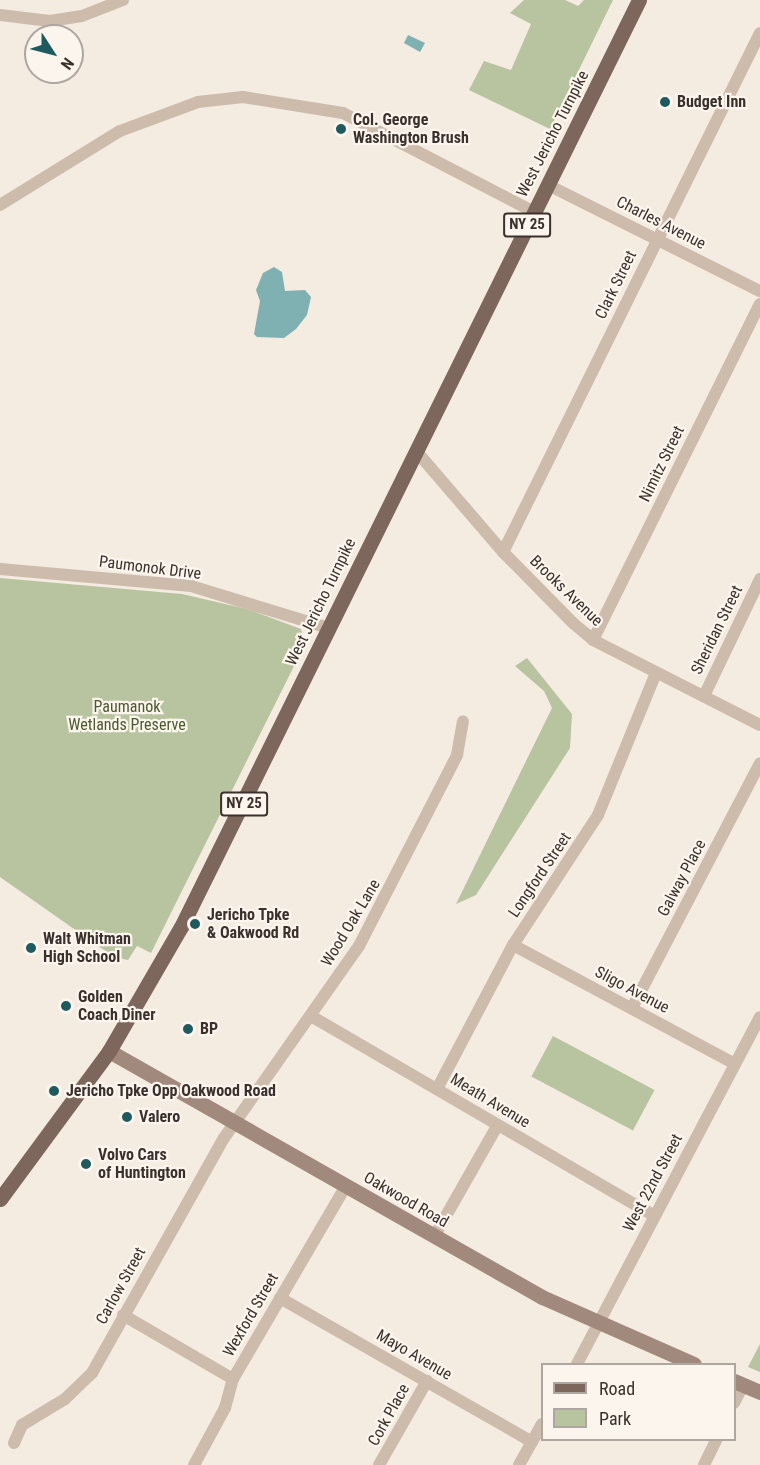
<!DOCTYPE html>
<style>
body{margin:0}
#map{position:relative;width:760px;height:1465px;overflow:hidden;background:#f4ebe1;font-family:"Roboto Condensed",sans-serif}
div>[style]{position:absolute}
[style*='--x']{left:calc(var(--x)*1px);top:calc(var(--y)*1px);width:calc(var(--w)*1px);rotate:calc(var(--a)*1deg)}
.green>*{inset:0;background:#b8c4a0;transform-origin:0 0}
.water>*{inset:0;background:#7fb0b2}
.minor>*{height:12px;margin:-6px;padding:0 6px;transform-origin:6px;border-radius:6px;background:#cdbbac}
.secondary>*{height:15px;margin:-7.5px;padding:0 7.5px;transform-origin:7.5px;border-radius:7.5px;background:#a18a7d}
.primary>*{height:15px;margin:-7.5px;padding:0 7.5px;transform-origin:7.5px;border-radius:7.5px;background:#7d675c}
.dots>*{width:16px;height:16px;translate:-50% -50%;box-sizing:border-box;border:3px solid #fbf5ee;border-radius:50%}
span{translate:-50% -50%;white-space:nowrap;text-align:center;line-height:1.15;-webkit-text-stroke:4.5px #fbf5ee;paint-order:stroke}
.shield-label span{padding:2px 4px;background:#fbf5ee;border:2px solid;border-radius:4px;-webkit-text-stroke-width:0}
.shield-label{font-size:15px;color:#3b302b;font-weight:700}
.poi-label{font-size:16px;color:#3b302b;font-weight:700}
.left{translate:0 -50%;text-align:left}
.street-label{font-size:16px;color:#3b302b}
.park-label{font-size:16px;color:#4a5a2e}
.legend{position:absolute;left:541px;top:1363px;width:195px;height:78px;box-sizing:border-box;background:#fbf5ee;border:2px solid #aea6a0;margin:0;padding:8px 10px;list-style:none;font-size:18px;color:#3b302b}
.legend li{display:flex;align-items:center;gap:12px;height:30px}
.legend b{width:30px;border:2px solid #aea6a0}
.north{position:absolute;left:24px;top:24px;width:60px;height:60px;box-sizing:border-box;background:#fbf5ee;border:2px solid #aea6a0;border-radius:50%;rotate:126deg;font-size:16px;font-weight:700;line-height:24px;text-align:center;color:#3b302b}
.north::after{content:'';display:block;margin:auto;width:21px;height:27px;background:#1f5a5e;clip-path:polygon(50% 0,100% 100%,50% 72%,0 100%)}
</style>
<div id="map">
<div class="green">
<div style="clip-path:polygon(524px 0,565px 0,578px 6px,584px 0,613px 0,550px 129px,469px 90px,484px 61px,511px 70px,531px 24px,510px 13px)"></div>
<div style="clip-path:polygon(0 578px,182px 594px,247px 609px,301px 629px,305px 644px,151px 953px,137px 946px,128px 960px,114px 957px,0 877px)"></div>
<div style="clip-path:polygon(527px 658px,572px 714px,570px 748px,476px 895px,456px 904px,552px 708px,544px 691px,515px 666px)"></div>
<div style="left:553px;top:1036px;width:115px;height:46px;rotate:28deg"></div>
<div style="clip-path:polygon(760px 1344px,760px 1372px,748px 1367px)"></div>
</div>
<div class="water">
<div style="clip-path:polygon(408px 35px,425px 43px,420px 52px,404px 43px)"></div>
<div style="clip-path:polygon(274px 267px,282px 272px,285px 291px,305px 290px,311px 297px,307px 315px,296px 329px,284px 338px,257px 337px,254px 334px,260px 301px,256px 290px,263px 273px)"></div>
</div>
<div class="minor">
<div style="--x:0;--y:15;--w:50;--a:6.8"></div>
<div style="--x:50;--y:21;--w:32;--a:-9"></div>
<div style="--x:82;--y:16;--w:44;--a:-21.3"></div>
<div style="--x:548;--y:185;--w:237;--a:26.6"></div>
<div style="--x:0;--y:205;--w:141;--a:-31.7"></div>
<div style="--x:120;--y:131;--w:83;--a:-20.4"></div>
<div style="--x:198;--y:102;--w:45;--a:-6.3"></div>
<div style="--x:243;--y:97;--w:101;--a:9.1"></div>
<div style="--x:343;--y:113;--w:215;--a:27.4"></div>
<div style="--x:417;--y:452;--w:132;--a:49.3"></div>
<div style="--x:503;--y:552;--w:100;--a:45.4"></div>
<div style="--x:573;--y:623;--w:26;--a:40"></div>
<div style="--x:593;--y:640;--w:187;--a:27"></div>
<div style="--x:503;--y:552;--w:579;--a:-63.66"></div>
<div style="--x:0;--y:569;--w:192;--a:5.1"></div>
<div style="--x:191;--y:586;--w:143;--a:17"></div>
<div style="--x:593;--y:640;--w:375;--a:-63.6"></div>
<div style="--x:704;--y:696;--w:130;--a:-64.4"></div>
<div style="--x:513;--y:945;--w:252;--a:28.2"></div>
<div style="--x:632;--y:1008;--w:276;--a:-62.4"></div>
<div style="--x:311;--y:1016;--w:396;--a:30.2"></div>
<div style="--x:437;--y:1089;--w:163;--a:-62.2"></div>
<div style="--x:513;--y:945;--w:155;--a:-56.8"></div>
<div style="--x:598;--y:815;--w:153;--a:-67.8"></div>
<div style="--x:434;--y:1237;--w:128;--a:-60.4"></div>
<div style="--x:280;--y:1298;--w:290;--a:29.7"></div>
<div style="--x:123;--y:1315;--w:127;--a:30.2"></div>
<div style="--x:577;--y:1364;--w:392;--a:-62.2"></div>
<div style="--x:734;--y:1403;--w:20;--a:-63"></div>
<div style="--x:14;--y:1443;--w:20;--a:-66"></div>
<div style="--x:22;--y:1425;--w:50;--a:-31.2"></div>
<div style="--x:65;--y:1399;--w:37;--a:-44"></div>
<div style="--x:92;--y:1373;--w:270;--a:-60.7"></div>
<div style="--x:224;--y:1138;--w:235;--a:-54.9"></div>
<div style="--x:359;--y:946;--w:215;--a:-62.8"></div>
<div style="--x:457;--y:755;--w:34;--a:-80"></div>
<div style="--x:194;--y:1465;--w:65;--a:-61.5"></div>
<div style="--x:225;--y:1408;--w:30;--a:-75"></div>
<div style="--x:233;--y:1379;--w:224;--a:-59.7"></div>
<div style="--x:379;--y:1465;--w:97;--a:-60.3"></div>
<div style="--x:519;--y:1465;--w:47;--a:-60.7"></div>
<div style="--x:704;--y:1465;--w:28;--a:-64"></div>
</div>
<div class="secondary">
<div style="--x:109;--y:1051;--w:498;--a:29.6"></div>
<div style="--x:542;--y:1297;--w:166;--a:23.8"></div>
<div style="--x:734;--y:1381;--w:28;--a:23"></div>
</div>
<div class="primary">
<div style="--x:0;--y:1199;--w:184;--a:-53.6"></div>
<div style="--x:109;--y:1051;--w:143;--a:-59.9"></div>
<div style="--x:181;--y:927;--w:1034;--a:-63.71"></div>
</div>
<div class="dots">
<div style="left:665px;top:102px;background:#1f5a5e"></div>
<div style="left:341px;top:129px;background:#1f5a5e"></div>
<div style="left:195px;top:924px;background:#1f5a5e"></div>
<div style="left:31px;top:948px;background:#1f5a5e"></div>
<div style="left:66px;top:1006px;background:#1f5a5e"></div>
<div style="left:188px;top:1029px;background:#1f5a5e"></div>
<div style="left:54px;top:1091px;background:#1f5a5e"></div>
<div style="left:127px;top:1117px;background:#1f5a5e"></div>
<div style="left:86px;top:1164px;background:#1f5a5e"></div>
</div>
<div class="shield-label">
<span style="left:527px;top:225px">NY 25</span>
<span style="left:244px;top:804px">NY 25</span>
</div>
<div class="poi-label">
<span class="left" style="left:677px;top:102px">Budget Inn</span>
<span class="left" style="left:353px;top:129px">Col. George<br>Washington Brush</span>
<span class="left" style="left:207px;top:924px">Jericho Tpke<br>&amp; Oakwood Rd</span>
<span class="left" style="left:43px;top:948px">Walt Whitman<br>High School</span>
<span class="left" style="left:78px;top:1006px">Golden<br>Coach Diner</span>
<span class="left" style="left:200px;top:1029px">BP</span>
<span class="left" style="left:66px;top:1091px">Jericho Tpke Opp Oakwood Road</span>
<span class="left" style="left:139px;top:1117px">Valero</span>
<span class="left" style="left:98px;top:1164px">Volvo Cars<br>of Huntington</span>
</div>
<div class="street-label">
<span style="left:553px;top:134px;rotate:-63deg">West Jericho Turnpike</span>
<span style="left:661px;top:223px;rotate:27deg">Charles Avenue</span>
<span style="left:616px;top:285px;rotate:-64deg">Clark Street</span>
<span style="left:662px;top:464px;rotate:-64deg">Nimitz Street</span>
<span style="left:150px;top:568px;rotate:7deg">Paumonok Drive</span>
<span style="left:566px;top:591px;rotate:44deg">Brooks Avenue</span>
<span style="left:321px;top:602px;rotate:-64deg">West Jericho Turnpike</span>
<span style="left:717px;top:630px;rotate:-64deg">Sheridan Street</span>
<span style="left:540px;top:875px;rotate:-56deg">Longford Street</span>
<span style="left:682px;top:878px;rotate:-62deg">Galway Place</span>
<span style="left:351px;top:923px;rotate:-59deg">Wood Oak Lane</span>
<span style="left:632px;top:990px;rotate:28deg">Sligo Avenue</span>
<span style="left:490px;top:1101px;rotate:31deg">Meath Avenue</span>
<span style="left:653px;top:1183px;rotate:-62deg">West 22nd Street</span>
<span style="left:406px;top:1200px;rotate:30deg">Oakwood Road</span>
<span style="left:121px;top:1286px;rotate:-61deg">Carlow Street</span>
<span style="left:251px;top:1315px;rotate:-60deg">Wexford Street</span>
<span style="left:414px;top:1355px;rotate:30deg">Mayo Avenue</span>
<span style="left:389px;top:1415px;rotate:-61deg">Cork Place</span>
</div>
<div class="park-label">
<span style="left:127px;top:716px">Paumanok<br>Wetlands Preserve</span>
</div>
<ul class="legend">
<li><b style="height:8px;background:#7d675c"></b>Road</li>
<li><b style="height:16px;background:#b8c4a0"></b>Park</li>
</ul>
<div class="north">N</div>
</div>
